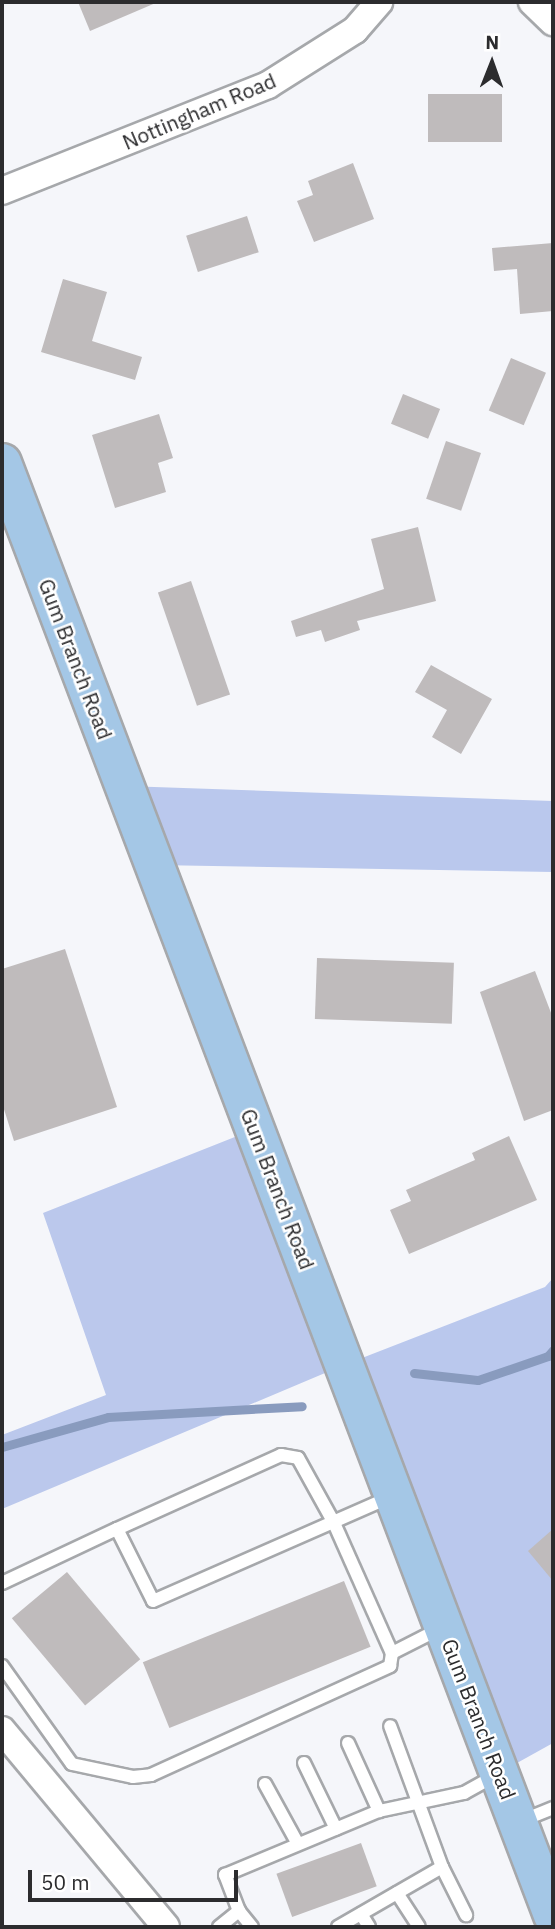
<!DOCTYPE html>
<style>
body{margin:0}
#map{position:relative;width:555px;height:1929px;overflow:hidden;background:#f5f6fa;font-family:"IBM Plex Sans",sans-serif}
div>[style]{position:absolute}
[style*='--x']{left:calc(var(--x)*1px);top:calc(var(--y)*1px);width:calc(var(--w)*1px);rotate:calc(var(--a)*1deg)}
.green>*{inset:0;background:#bbc8ec}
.forest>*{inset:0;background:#bac8ed}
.stream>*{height:9px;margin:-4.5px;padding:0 4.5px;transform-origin:4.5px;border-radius:4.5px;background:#899bbe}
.building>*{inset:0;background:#bfbbbc;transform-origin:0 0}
.roads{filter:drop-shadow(2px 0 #a6a8ab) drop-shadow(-2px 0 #a6a8ab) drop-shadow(0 2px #a6a8ab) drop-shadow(0 -2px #a6a8ab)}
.lane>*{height:12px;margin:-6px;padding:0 6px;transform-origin:6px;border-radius:6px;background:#fff}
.street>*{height:26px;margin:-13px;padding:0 13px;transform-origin:13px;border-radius:13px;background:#fff}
.primary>*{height:38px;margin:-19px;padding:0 19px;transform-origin:19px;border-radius:19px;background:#a4c7e6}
span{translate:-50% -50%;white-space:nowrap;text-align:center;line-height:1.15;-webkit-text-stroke:5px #fff;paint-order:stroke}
.street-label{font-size:21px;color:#2c2c2e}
.frame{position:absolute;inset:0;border:4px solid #2c2c2e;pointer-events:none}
.north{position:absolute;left:457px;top:28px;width:70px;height:70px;-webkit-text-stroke:5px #fff;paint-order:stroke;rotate:1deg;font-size:19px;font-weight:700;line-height:28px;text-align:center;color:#2c2c2e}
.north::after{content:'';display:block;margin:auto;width:24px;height:32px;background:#2c2c2e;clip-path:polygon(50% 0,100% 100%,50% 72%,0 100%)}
.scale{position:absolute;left:28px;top:1870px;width:210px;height:32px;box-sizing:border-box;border:4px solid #2c2c2e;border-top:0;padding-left:9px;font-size:21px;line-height:24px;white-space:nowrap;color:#2c2c2e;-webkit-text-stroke:5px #fff;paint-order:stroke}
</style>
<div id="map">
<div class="green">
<div style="clip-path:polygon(255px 1129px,344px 1365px,2px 1509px,2px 1435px,106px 1395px,43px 1213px)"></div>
</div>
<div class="forest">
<div style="clip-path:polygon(125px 786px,553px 801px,553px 872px,155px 865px)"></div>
<div style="clip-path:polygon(553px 1278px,553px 1743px,499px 1773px,344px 1365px,545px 1287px)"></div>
</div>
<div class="stream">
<div style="--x:414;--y:1373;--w:64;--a:6.2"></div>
<div style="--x:478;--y:1380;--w:74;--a:-18.9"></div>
<div style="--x:548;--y:1356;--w:8;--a:-50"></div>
<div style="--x:2;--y:1447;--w:110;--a:-15.8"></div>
<div style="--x:108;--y:1417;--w:194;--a:-3.2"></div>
</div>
<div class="building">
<div style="clip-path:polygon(78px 2px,158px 2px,90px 31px)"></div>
<div style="left:428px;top:94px;width:74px;height:48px"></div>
<div style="clip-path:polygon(353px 163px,374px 219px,314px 242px,297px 201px,313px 195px,308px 181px)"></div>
<div style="left:247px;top:216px;width:38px;height:64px;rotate:72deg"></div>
<div style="clip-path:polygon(553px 243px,553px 311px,520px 314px,517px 269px,494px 271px,492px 248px)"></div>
<div style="clip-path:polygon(63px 279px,107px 292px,92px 341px,142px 357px,135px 380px,41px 352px)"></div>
<div style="left:511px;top:358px;width:38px;height:57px;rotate:23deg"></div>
<div style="left:403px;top:394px;width:40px;height:32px;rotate:22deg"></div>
<div style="clip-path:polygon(159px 414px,173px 458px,158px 463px,166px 492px,115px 508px,92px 435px)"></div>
<div style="left:446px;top:441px;width:37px;height:61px;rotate:19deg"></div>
<div style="clip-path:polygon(418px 527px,436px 601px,357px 621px,360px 630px,325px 642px,321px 630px,296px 637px,291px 621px,384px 589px,371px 539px)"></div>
<div style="left:191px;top:581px;width:120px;height:35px;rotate:71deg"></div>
<div style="clip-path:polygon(431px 665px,492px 699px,461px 754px,432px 737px,447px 710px,415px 692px)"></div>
<div style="clip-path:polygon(65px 949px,117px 1107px,14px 1141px,2px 1103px,2px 969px)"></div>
<div style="left:317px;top:958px;width:137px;height:61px;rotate:2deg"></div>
<div style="clip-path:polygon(535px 971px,553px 1018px,553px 1110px,524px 1121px,480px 992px)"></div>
<div style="clip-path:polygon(509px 1136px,537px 1200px,409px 1254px,390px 1210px,411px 1201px,406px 1190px,475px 1160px,472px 1153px)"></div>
<div style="clip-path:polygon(553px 1529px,553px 1581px,528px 1551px)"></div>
<div style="left:67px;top:1572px;width:114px;height:72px;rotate:50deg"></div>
<div style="left:344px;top:1581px;width:71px;height:217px;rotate:68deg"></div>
<div style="left:361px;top:1843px;width:46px;height:90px;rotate:70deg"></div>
</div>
<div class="roads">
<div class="lane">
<div style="--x:117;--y:1529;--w:180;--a:-24.3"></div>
<div style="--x:281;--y:1455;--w:17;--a:10"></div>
<div style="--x:298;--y:1458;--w:74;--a:61"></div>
<div style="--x:334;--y:1523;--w:142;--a:66"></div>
<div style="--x:2;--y:1583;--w:127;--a:-25.2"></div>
<div style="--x:117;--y:1529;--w:80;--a:63.4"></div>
<div style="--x:153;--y:1601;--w:259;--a:-23.7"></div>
<div style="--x:2;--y:1666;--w:120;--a:54.5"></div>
<div style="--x:72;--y:1764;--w:62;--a:12"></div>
<div style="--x:133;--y:1777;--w:18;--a:-6"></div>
<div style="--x:151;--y:1775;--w:263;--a:-24.5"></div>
<div style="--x:390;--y:1666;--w:13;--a:-81"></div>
<div style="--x:392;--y:1653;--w:55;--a:-27"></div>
<div style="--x:348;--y:1743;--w:75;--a:65.5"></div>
<div style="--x:304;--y:1763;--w:73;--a:64.1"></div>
<div style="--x:265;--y:1784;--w:68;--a:61.2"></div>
<div style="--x:521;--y:1821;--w:35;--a:-22"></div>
<div style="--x:442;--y:1867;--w:54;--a:63.4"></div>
<div style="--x:397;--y:1893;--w:40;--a:57.1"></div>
<div style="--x:361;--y:1914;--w:15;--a:58"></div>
<div style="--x:219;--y:1927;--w:26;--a:-39"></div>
<div style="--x:252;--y:1927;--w:21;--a:-129"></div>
<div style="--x:239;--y:1911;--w:39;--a:-111"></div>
<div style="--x:225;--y:1875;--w:167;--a:-22.6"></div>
<div style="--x:379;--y:1811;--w:87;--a:-12"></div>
<div style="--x:464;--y:1793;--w:37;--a:-29"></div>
<div style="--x:338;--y:1927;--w:120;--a:-30"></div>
<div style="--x:442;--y:1867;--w:150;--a:-110.2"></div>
</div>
<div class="street">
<div style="--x:532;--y:2;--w:29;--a:44"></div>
<div style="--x:2;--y:191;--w:286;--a:-21.7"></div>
<div style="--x:268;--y:85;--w:103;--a:-32.3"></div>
<div style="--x:355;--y:30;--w:37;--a:-49"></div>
<div style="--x:2;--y:1730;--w:256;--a:50.2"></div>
</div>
<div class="primary">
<div style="--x:2;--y:463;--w:1553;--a:69.22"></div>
</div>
</div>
<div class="street-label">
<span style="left:199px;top:111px;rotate:-23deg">Nottingham Road</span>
<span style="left:76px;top:659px;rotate:69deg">Gum Branch Road</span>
<span style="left:278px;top:1189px;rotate:69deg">Gum Branch Road</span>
<span style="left:479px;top:1719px;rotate:69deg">Gum Branch Road</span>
</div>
<div class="frame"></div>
<div class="north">N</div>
<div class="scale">50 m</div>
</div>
